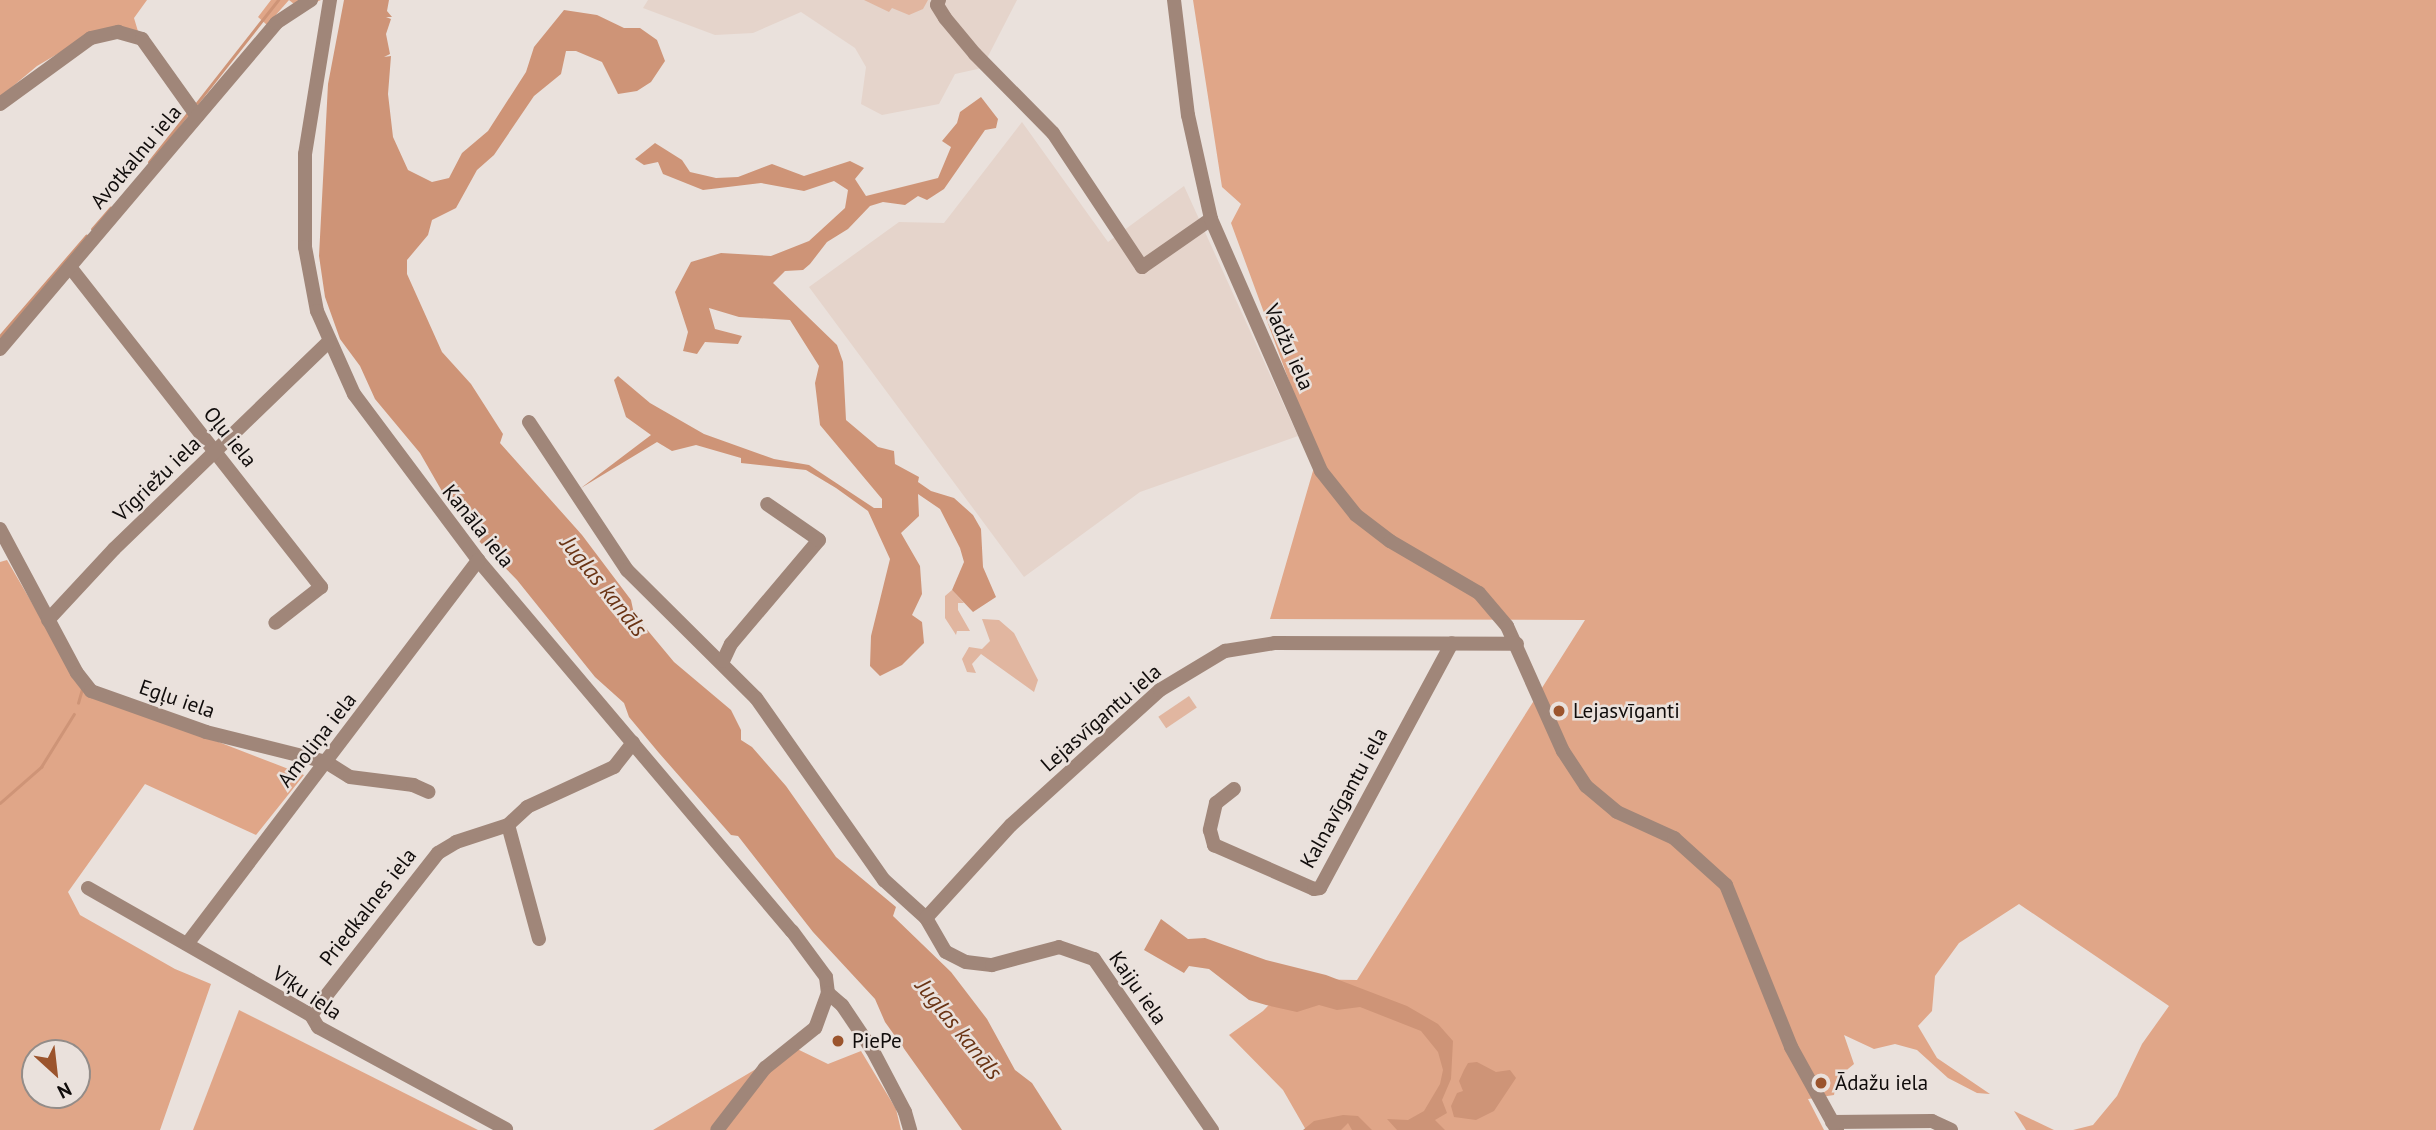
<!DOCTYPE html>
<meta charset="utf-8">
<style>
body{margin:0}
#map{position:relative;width:2436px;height:1130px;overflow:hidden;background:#eae1dc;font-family:"PT Sans",sans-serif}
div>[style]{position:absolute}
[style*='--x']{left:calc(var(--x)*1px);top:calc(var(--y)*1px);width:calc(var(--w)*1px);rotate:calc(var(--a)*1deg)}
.built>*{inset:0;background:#e5d4cb}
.green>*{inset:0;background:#e1b6a0;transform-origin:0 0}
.forest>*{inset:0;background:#e0a688}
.water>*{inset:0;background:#ce9477}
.stream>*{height:2.5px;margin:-1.25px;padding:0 1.25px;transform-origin:1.25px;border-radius:1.25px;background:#ce9477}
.minor>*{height:14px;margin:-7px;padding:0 7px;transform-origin:7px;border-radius:7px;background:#a08679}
.dots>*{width:19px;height:19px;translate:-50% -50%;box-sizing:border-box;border:4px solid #eae1dc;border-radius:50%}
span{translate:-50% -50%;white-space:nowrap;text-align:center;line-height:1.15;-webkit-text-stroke:5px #eae1dc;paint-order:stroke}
.street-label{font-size:21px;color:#100c0b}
.poi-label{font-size:21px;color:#100c0b}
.left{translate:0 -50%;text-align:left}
.water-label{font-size:23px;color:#6a3414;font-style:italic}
.north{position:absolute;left:21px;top:1039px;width:70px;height:70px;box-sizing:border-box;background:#eae1dc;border:2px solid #938c88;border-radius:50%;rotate:153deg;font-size:19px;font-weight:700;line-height:28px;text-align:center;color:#100c0b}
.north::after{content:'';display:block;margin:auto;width:24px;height:32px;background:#9b542d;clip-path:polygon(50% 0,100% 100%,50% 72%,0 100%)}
</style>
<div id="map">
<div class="built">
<div style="clip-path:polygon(648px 0,1017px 0,982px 68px,955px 74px,939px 104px,882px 115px,861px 104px,866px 67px,855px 48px,801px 12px,753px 33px,715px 35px,643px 8px)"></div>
<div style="clip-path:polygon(1022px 122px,1108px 242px,1184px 186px,1298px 436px,1140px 492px,1024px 577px,809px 287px,899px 222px,944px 223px)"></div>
</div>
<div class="green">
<div style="clip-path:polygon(864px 0,928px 0,923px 9px,909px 15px,892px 8px,889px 12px)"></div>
<div style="clip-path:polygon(952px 590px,964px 603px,958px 603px,958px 610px,970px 631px,957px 631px,956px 635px,945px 618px,945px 596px)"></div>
<div style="clip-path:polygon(982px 619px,999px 620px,1014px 633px,1038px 680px,1034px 692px,981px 654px,972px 664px,976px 673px,967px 672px,962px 659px,969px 647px,982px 649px,990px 641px)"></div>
<div style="left:1189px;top:696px;width:14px;height:37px;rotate:56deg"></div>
</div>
<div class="forest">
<div style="clip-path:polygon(0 0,147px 0,134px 18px,140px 38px,88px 36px,37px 66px,0 97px)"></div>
<div style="clip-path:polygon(271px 0,321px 0,300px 9px,289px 0,267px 25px,258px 17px)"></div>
<div style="clip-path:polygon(1193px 0,2436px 0,2436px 1130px,2073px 1130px,2093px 1125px,2117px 1096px,2142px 1044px,2169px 1006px,2019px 904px,1959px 943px,1935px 976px,1932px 1011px,1918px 1026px,1937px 1058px,1990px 1094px,1977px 1093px,1948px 1078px,1917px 1050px,1895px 1044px,1874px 1049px,1844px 1035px,1854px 1064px,1837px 1078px,1834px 1095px,1808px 1099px,1824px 1130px,1306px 1130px,1283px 1090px,1229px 1035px,1263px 1011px,1294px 979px,1357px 980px,1585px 620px,1270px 619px,1317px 457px,1231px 223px,1241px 204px,1222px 187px)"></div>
<div style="clip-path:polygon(evenodd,7px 560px,82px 689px,304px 775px,256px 835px,145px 784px,68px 892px,80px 915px,175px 969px,211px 984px,160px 1130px,0 1130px,0 562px,7px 560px,35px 1053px,77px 1053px,77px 1095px,35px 1095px,35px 1053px)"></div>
<div style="clip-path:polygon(239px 1010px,478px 1130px,193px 1130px)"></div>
<div style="clip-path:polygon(793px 1047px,828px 1064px,861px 1051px,896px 1109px,901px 1130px,653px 1130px)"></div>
<div style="clip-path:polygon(2014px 1111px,2054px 1130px,2026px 1130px)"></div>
</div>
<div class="water">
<div style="clip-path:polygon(344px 0,389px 0,387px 11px,392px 17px,386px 17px,391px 19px,386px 34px,390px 54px,384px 57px,391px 56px,388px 94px,393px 137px,408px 170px,432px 182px,449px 178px,462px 153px,488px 131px,526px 72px,534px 47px,564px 10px,597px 15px,624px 28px,640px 28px,657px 40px,665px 61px,651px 82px,637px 91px,618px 94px,602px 62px,576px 51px,566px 51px,561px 74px,534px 96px,494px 155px,477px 170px,456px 208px,432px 220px,428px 235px,407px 260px,407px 274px,442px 352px,471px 384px,503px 434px,500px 443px,582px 535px,631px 600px,634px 614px,674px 662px,731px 710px,741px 730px,741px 740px,752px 747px,786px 786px,836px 857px,896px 907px,893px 916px,951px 972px,987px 1019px,1015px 1070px,1032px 1083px,1062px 1130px,962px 1130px,885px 1022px,875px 999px,813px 932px,738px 836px,731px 835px,659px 753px,629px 717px,624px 703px,595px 677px,517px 580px,477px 539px,489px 534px,483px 527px,476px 536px,443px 493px,420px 453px,375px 399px,360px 366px,340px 339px,325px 297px,319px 256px,328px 84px)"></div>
<div style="clip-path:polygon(981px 97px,998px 119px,996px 128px,985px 130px,944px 189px,927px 200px,918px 196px,905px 205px,883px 202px,870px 206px,848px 229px,827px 242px,810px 264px,803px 270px,785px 271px,773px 283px,837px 345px,843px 362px,846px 420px,878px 447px,894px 451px,895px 464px,919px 477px,918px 482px,931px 491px,954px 498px,973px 515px,981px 529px,983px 567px,996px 597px,973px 612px,952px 590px,964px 562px,960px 548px,940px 509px,918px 494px,919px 516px,901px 533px,920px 566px,922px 594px,912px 615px,922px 622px,924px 643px,902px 665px,880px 676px,870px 666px,871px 636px,890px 559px,868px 511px,836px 488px,806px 470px,741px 463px,741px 458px,696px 445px,672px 451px,657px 442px,581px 488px,651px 435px,626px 417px,614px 380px,618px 376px,650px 403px,704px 434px,774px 459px,809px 465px,874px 508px,882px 508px,882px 499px,820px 425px,815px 383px,819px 366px,790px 320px,739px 317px,709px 308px,715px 329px,742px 336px,738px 344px,705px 342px,697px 354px,683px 351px,688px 332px,675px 292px,691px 262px,721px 253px,771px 256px,809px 241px,845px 208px,848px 190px,834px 181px,804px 191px,761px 183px,703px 190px,663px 174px,658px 162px,644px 165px,635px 159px,655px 143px,682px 160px,690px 172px,716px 178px,738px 177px,772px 164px,804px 176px,850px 161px,864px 168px,855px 179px,866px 196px,938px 178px,951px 147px,942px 141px,957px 123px,960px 112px)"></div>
<div style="clip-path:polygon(1161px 919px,1188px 939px,1205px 938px,1266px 960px,1326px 975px,1407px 1006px,1438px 1024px,1453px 1041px,1451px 1079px,1442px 1100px,1447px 1113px,1435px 1120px,1445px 1130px,1397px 1130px,1387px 1119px,1408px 1120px,1424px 1111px,1440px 1084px,1443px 1070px,1438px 1052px,1421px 1031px,1360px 1007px,1337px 1010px,1319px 1005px,1297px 1012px,1266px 1005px,1249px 1000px,1209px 969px,1189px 966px,1184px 973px,1144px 950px)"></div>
<div style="clip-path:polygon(1477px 1062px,1496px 1072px,1510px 1070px,1516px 1078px,1494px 1111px,1476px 1120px,1454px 1117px,1451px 1106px,1457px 1093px,1463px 1091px,1459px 1081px,1464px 1070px,1468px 1063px)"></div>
<div style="clip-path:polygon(1343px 1115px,1358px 1116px,1372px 1130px,1352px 1130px,1348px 1123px,1341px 1130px,1303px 1130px,1314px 1121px)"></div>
</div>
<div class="stream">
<div style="--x:197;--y:103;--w:131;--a:-51.8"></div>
<div style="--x:149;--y:162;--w:63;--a:-51.5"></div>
<div style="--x:92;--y:229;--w:28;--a:-49"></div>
<div style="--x:0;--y:336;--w:132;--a:-49.3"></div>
<div style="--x:78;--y:703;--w:15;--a:-74"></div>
<div style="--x:0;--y:803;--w:55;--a:-41.3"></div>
<div style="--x:41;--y:767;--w:62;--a:-58.1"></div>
</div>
<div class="minor">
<div style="--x:330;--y:0;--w:156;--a:99.2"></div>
<div style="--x:305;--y:154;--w:93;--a:90"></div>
<div style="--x:305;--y:247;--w:65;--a:79.4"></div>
<div style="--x:317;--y:311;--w:91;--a:66"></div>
<div style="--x:354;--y:394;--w:207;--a:53.2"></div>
<div style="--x:478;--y:560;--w:486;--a:49.8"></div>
<div style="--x:792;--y:931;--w:57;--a:53.5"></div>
<div style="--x:826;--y:977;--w:16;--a:83"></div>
<div style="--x:828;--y:993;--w:37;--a:110"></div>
<div style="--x:815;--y:1028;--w:64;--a:141.3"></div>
<div style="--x:765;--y:1068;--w:78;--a:127.7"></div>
<div style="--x:939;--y:0;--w:5;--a:112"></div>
<div style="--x:937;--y:5;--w:15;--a:58"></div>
<div style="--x:945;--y:18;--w:47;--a:50.2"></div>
<div style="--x:975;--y:54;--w:111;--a:45.4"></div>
<div style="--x:1053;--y:133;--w:161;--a:56.4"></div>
<div style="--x:1142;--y:267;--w:84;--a:-34.8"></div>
<div style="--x:1174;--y:0;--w:116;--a:83.1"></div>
<div style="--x:1188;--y:115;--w:107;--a:77.5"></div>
<div style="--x:1211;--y:219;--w:275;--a:66.4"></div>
<div style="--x:1321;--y:471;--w:56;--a:51.5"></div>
<div style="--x:1356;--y:515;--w:43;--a:37.4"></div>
<div style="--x:1390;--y:541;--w:103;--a:30.3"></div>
<div style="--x:1479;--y:593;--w:43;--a:49.7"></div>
<div style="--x:1507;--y:626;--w:137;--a:65.9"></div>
<div style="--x:1563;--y:751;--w:42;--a:56.7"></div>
<div style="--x:1586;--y:786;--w:40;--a:40"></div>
<div style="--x:1617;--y:812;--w:63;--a:24.5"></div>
<div style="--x:1674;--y:838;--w:70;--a:42.1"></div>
<div style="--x:1726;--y:885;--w:175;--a:68.1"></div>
<div style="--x:1791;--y:1047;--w:95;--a:61"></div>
<div style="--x:0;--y:104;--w:112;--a:-36"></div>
<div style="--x:91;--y:38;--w:28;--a:-13"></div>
<div style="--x:118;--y:32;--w:25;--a:16"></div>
<div style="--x:142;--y:39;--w:95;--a:54.5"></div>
<div style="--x:70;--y:267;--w:407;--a:51.9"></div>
<div style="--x:321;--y:587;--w:58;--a:142"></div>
<div style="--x:0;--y:349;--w:427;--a:-49.7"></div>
<div style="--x:276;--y:23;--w:42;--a:-33.3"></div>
<div style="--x:529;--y:422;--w:178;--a:56.5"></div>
<div style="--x:627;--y:570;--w:182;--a:44.8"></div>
<div style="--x:756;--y:698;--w:223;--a:54.9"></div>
<div style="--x:884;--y:880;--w:57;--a:42.1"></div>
<div style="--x:926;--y:918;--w:39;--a:60"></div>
<div style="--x:946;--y:952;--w:22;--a:27"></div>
<div style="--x:966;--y:962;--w:26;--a:7"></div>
<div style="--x:992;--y:965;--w:69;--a:-15"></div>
<div style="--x:1059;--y:947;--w:37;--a:19"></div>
<div style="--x:1094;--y:959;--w:208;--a:55.4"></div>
<div style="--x:0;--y:529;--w:163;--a:61.9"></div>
<div style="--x:77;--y:673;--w:23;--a:52"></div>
<div style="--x:91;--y:691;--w:122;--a:19.6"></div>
<div style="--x:206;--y:732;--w:124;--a:14"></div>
<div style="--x:326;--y:762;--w:28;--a:32"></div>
<div style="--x:350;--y:777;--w:64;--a:7.2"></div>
<div style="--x:413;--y:785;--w:17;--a:24"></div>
<div style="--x:48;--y:620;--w:97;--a:-47.1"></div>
<div style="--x:114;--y:549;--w:298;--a:-44"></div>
<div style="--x:723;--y:661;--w:19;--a:-65"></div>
<div style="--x:731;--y:644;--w:136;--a:-49.8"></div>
<div style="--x:819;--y:540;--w:63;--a:-145.3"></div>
<div style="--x:1234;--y:789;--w:23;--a:142"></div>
<div style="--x:1216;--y:803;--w:28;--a:103"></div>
<div style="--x:1210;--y:830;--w:16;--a:75"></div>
<div style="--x:1214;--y:845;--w:109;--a:23.7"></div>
<div style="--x:1314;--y:889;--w:6;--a:-9"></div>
<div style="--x:1320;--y:888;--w:278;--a:-61.7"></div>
<div style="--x:88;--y:888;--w:257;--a:29.7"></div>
<div style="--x:311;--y:1015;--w:14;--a:60"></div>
<div style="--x:318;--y:1027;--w:214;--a:28.5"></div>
<div style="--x:926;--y:918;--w:126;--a:-47.6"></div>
<div style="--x:1011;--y:825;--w:201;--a:-42.2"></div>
<div style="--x:1160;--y:690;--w:76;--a:-31"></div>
<div style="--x:1225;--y:651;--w:51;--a:-9.1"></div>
<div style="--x:1275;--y:643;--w:242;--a:0.2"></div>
<div style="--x:539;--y:939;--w:118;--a:-105.2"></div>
<div style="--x:508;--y:825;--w:26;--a:-43"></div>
<div style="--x:527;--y:807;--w:96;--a:-24.7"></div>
<div style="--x:614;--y:767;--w:31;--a:-52"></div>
<div style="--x:187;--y:944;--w:482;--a:-52.8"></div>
<div style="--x:828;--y:993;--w:18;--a:41"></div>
<div style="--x:842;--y:1005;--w:55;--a:56"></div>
<div style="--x:873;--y:1051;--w:69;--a:62.3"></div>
<div style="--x:905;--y:1112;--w:19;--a:74"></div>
<div style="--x:311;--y:1015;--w:206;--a:-51.9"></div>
<div style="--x:438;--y:853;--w:21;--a:-31"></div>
<div style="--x:456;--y:842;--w:55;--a:-18.1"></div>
<div style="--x:1832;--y:1122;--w:100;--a:-0.6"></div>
<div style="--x:1932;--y:1121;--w:21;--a:25"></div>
</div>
<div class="dots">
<div style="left:1559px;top:711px;background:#9b542d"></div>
<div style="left:838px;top:1041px;background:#9b542d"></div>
<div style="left:1821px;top:1083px;background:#9b542d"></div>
</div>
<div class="street-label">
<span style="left:136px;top:157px;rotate:-50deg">Avotkalnu iela</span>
<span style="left:1289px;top:347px;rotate:66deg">Vadžu iela</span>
<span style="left:230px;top:437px;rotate:51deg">Oļu iela</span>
<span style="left:157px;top:479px;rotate:-44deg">Vīgriežu iela</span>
<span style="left:478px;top:526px;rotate:51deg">Kanāla iela</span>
<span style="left:177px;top:699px;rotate:19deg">Egļu iela</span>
<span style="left:1101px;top:718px;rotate:-41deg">Lejasvīgantu iela</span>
<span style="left:317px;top:740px;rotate:-52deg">Amoliņa iela</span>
<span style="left:1344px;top:798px;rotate:-61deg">Kalnavīgantu iela</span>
<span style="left:368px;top:907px;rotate:-52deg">Priedkalnes iela</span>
<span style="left:1138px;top:988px;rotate:55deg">Kaiju iela</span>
<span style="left:307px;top:993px;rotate:34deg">Vīķu iela</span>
</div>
<div class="poi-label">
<span class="left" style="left:1573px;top:711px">Lejasvīganti</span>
<span class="left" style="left:852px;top:1041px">PiePe</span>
<span class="left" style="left:1835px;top:1083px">Ādažu iela</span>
</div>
<div class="water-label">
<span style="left:604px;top:586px;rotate:51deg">Juglas kanāls</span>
<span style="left:959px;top:1029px;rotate:51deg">Juglas kanāls</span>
</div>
<div class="north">N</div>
</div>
